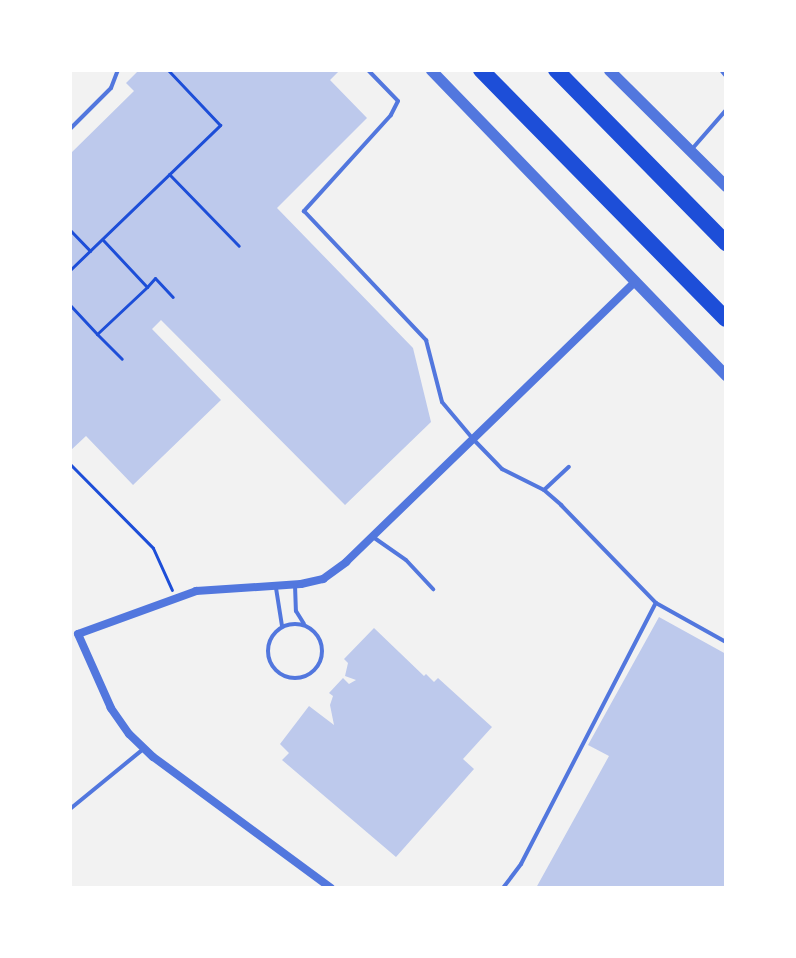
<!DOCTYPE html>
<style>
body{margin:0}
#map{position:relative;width:796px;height:958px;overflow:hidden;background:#f2f2f2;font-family:"Nunito Sans",sans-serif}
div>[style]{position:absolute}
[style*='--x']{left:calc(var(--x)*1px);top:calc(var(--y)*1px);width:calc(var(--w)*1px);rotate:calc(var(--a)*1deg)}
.building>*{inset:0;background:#bdc9ec}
.path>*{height:3px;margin:-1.5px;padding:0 1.5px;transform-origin:1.5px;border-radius:1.5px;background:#1d4ed8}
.service>*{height:4px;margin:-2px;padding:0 2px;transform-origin:2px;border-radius:2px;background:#5277de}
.service>.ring{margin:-2px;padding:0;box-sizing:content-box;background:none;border:4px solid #5277de;border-radius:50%}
.minor>*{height:8px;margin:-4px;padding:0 4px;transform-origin:4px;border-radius:4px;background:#5277de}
.tertiary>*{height:11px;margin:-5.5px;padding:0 5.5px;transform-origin:5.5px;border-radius:5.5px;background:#5277de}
.motorway>*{height:16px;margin:-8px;padding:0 8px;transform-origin:8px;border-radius:8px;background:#1d4ed8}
span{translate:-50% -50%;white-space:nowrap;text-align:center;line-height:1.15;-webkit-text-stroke:8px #fff;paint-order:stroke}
.frame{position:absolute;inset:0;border:72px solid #fff;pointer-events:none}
</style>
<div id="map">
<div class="building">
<div style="clip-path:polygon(139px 70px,340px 70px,330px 80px,367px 118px,277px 208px,413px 348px,431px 422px,345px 505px,161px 320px,152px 329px,221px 400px,133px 485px,86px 436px,70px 451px,70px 154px,134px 91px,126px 83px)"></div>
<div style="clip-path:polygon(659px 617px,726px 654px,726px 888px,536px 888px,609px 756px,588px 745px)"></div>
<div style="clip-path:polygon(374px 628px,424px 676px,426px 674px,434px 682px,438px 678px,492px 727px,463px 759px,474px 769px,396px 857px,282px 760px,289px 753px,280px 744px,309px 706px,334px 725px,330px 705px,333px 696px,329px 693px,343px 678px,349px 684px,356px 680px,345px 676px,348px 663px,344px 659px)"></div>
</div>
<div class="path">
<div style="--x:169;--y:174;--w:100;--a:45.8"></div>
<div style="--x:70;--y:230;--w:29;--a:46"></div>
<div style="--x:70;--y:270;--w:209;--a:-44"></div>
<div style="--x:220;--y:125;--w:76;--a:-133.4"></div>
<div style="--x:147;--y:287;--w:12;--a:-48"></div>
<div style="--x:155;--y:278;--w:26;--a:47"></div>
<div style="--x:70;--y:305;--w:40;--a:47"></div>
<div style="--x:97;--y:334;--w:69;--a:-43.2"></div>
<div style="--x:147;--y:287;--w:64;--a:-133.1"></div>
<div style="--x:97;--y:334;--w:35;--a:45"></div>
<div style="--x:70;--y:464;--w:118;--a:45.3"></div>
<div style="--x:153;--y:548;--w:46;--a:65.7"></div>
</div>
<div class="service">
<div style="--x:368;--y:70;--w:43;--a:45.9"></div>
<div style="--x:398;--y:101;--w:16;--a:117"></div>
<div style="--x:391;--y:115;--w:130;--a:132.2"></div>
<div style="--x:304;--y:211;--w:178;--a:46.6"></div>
<div style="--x:426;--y:340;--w:64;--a:75.5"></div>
<div style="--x:442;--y:402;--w:48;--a:50"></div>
<div style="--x:473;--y:439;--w:42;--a:46"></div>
<div style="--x:502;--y:469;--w:47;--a:26.6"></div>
<div style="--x:544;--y:490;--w:23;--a:41"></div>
<div style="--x:561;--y:505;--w:136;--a:45.9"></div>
<div style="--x:721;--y:70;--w:8;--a:50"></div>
<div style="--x:70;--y:129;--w:58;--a:-45"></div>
<div style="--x:111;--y:88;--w:19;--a:-69"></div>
<div style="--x:692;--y:149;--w:52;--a:-48.9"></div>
<div style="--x:544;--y:490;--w:34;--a:-43"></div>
<div style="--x:373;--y:537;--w:40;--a:34.9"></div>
<div style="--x:406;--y:560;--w:40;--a:47"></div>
<div style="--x:295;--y:585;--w:26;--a:88"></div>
<div style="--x:296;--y:611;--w:15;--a:58"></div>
<div style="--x:276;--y:588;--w:39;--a:81"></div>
<div class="ring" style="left:268px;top:624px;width:50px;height:50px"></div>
<div style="--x:70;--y:809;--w:93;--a:-39.3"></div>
<div style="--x:503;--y:888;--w:30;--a:-53"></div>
<div style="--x:521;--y:864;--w:294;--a:-62.7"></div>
<div style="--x:656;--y:603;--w:80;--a:29.1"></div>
</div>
<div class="minor">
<div style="--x:331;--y:888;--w:221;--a:-143.6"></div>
<div style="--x:153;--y:757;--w:33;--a:-136"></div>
<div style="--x:129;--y:734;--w:32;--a:-125"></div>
<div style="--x:111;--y:708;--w:81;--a:-114"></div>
<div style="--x:78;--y:634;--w:126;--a:-20"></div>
<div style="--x:196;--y:591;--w:105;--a:-3.8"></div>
<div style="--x:301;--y:584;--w:23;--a:-13"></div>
<div style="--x:323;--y:579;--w:29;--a:-36"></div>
<div style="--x:346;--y:562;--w:402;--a:-44.1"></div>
</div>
<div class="tertiary">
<div style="--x:431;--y:70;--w:425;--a:46"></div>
<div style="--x:609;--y:70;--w:165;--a:44.8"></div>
</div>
<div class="motorway">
<div style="--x:481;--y:70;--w:349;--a:45.5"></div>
<div style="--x:556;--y:70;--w:243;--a:45.5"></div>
</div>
<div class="frame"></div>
</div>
